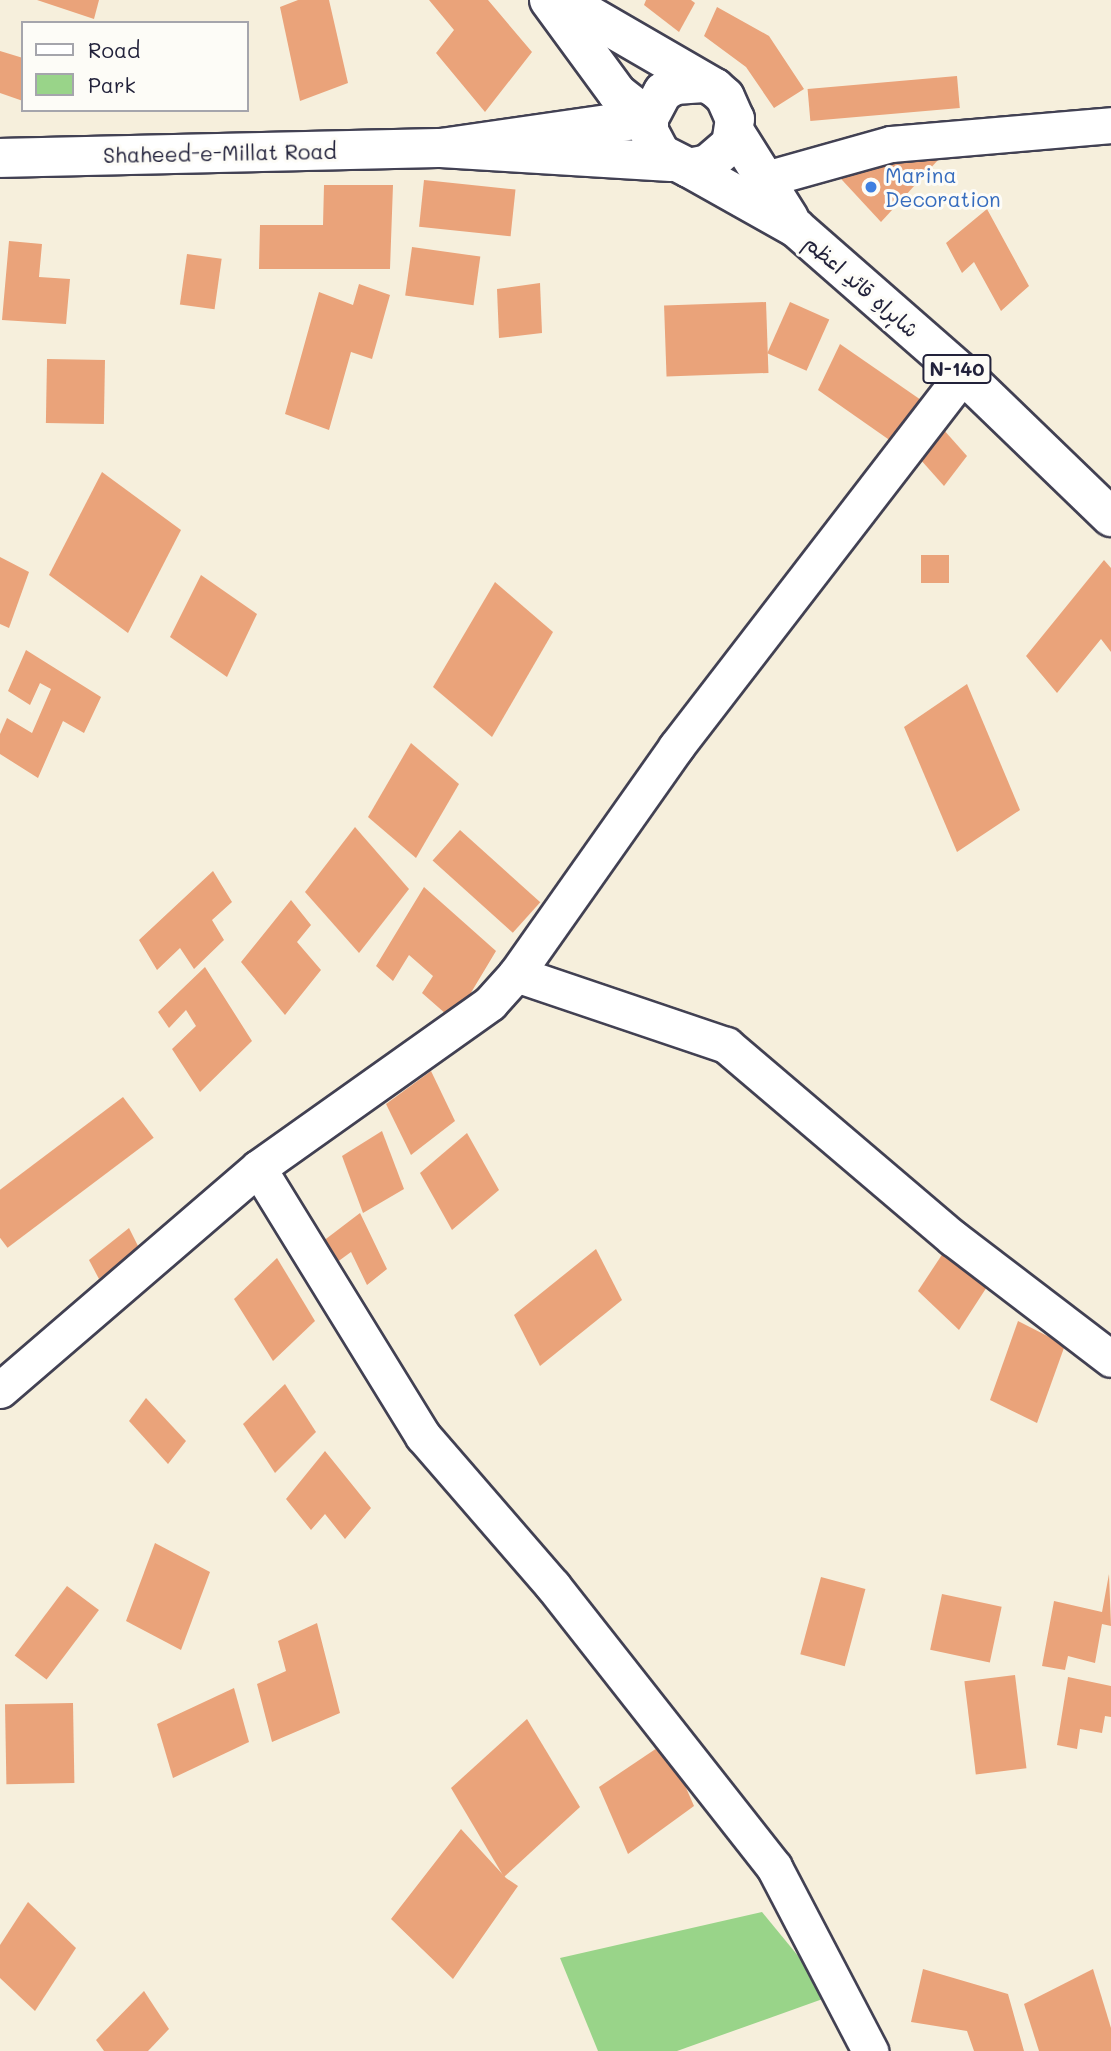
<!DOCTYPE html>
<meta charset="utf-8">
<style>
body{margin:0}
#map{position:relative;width:1111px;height:2051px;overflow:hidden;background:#f6efdc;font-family:Mali,"Playpen Sans Arabic",sans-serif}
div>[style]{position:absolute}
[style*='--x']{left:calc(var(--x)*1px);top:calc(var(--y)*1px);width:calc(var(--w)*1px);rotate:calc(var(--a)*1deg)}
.green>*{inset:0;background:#99d489}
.building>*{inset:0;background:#eaa37a;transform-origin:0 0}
.roads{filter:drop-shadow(2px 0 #424153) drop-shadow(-2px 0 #424153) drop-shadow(0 2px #424153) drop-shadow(0 -2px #424153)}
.minor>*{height:35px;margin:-17.5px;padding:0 17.5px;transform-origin:17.5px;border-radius:17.5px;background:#fff}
.secondary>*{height:38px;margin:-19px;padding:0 19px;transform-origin:19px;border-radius:19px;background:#fff}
.trunk>*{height:38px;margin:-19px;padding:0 19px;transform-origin:19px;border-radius:19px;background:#fff}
.dots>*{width:19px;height:19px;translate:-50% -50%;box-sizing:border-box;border:4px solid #fdfcf7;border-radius:50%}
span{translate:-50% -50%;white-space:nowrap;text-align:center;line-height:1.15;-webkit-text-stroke:6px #fdfcf7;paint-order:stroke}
.shield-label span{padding:2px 5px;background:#fdfcf7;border:2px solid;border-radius:5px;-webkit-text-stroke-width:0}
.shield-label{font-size:19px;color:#22223b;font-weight:700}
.street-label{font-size:21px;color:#22223b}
.shop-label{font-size:21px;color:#366cbe}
.left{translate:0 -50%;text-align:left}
.legend{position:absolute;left:21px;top:21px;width:228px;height:91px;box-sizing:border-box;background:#fdfcf7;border:2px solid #a5a5ac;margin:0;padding:9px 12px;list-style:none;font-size:21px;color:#22223b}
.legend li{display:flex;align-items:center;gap:14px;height:35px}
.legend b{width:35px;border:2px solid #a5a5ac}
</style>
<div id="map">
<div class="green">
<div style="clip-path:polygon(762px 1912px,831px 1996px,677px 2051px,598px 2051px,560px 1958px)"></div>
</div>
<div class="building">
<div style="clip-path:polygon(37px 0,99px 0,94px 19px)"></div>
<div style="clip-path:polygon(298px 0,329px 0,348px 83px,300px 101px,280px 7px)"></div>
<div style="clip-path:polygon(429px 0,488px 0,532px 52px,485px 112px,436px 53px,454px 30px)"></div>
<div style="clip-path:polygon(646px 0,691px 0,695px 3px,679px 32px,644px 5px)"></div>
<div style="clip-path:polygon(717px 7px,769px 36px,804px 89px,774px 108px,746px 67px,704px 36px)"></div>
<div style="clip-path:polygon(0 51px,23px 58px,23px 101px,0 93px)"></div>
<div style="left:957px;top:76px;width:32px;height:150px;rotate:85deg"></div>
<div style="clip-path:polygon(950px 147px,881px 222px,830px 167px)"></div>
<div style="left:424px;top:180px;width:92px;height:47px;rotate:6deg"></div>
<div style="clip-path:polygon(324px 185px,393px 185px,390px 269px,259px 269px,260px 225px,323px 225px)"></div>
<div style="clip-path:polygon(987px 209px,1029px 286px,1001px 311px,974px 262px,962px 273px,946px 243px)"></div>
<div style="clip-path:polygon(9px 241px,42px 244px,39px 277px,70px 279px,66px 324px,2px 320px)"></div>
<div style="left:412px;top:247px;width:69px;height:49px;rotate:8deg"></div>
<div style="left:187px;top:254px;width:35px;height:51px;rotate:8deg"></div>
<div style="clip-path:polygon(540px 283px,542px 333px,499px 338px,497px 289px)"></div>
<div style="clip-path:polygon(359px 284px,390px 295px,372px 359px,351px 352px,329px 430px,285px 414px,319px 292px,353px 305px)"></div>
<div style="left:766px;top:302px;width:71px;height:102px;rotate:88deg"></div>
<div style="left:790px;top:302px;width:43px;height:56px;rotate:24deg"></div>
<div style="clip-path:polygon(840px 344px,921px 400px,898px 446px,818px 390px)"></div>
<div style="left:47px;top:359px;width:58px;height:64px;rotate:1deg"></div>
<div style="clip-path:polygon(943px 429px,967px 456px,944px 486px,920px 459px)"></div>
<div style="clip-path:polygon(102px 472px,181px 530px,128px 633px,49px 575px)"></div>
<div style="left:921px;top:555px;width:28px;height:28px"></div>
<div style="clip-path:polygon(0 557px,29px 572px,9px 628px,0 624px)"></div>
<div style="clip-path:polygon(1104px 560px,1111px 568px,1111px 652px,1101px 639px,1057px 693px,1026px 656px)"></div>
<div style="clip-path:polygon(201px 575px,257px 614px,227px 677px,170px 637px)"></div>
<div style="clip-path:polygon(495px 582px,553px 632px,492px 737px,433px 687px)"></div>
<div style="clip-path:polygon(26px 650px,101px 697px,84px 733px,63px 721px,38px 778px,0 754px,0 734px,7px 718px,32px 733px,51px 689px,40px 683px,30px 705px,8px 691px)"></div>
<div style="clip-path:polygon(967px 684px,1020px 810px,957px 852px,904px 727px)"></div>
<div style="clip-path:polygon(411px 743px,459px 784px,416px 858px,368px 817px)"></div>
<div style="clip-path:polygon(355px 827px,409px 889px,359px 953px,305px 892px)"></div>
<div style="left:460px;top:830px;width:108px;height:41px;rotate:42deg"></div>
<div style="clip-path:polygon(213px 871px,232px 902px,212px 920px,224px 940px,194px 969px,180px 948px,157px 970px,139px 940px)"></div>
<div style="clip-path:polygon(424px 887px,496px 951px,454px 1021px,422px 993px,433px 976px,409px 955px,393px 981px,376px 966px)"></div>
<div style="clip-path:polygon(291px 900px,311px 925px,297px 942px,321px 970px,285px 1015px,241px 962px)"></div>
<div style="clip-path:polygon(205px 967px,252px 1041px,200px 1092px,172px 1049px,196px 1026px,186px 1010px,169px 1028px,158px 1012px)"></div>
<div style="clip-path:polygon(431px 1071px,455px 1121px,411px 1155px,386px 1104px)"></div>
<div style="left:123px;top:1097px;width:51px;height:183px;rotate:53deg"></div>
<div style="clip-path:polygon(382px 1131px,404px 1189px,363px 1213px,342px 1156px)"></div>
<div style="clip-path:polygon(467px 1133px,499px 1190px,452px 1230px,420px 1173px)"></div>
<div style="clip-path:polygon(360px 1213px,387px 1269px,367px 1285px,351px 1252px,329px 1268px,318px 1245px)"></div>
<div style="clip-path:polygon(129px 1228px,139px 1248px,99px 1279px,89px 1260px)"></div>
<div style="clip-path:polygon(953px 1238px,994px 1276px,959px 1330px,918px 1291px)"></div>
<div style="clip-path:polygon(596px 1249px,622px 1300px,540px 1366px,514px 1315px)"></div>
<div style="clip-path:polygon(277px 1258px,315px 1321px,273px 1361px,234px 1299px)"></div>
<div style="clip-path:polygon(1018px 1321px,1065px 1345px,1037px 1423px,990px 1400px)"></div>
<div style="clip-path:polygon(285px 1384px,316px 1432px,275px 1473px,243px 1424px)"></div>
<div style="clip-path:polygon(146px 1398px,186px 1441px,168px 1464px,129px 1421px)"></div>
<div style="clip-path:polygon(325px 1451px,371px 1508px,345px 1539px,325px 1514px,311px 1530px,286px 1499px)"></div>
<div style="clip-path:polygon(155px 1543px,210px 1572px,181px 1650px,126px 1621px)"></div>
<div style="clip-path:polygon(1109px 1574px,1111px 1626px,1102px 1624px,1095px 1663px,1068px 1656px,1065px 1670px,1042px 1666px,1054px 1601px,1102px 1612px)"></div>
<div style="left:821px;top:1577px;width:46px;height:80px;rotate:15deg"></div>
<div style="left:67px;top:1586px;width:40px;height:87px;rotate:37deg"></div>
<div style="left:942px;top:1594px;width:61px;height:57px;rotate:12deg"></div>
<div style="clip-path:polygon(317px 1623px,340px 1713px,272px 1742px,257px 1684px,286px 1671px,278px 1641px)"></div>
<div style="left:1015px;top:1675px;width:94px;height:51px;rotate:83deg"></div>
<div style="clip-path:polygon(1068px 1677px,1111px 1686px,1111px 1717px,1105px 1716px,1102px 1733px,1080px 1729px,1077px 1749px,1057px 1745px)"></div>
<div style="clip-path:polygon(234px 1688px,249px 1742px,173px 1778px,157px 1724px)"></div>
<div style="left:73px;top:1703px;width:80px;height:68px;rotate:89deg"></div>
<div style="clip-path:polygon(527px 1719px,580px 1807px,504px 1877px,451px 1788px)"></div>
<div style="clip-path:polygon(666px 1742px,694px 1806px,628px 1854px,599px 1787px)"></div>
<div style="clip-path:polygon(461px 1829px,506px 1878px,518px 1886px,453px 1979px,391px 1919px)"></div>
<div style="clip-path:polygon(28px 1902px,76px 1948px,35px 2011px,0 1978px,0 1945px)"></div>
<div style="clip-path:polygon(923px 1969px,1008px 1994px,1024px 2051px,974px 2051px,967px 2031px,911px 2022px)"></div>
<div style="clip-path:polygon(1093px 1969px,1111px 2028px,1111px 2051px,1039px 2051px,1024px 2004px)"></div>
<div style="clip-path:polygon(144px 1991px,169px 2029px,148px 2051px,104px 2051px,96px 2040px)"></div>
</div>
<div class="roads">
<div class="minor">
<div style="--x:762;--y:180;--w:134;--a:-15.6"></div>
<div style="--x:891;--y:144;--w:221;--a:-4.9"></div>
<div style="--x:516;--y:974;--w:222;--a:18.7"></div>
<div style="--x:726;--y:1045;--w:298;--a:40.4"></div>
<div style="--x:953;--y:1238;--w:199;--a:37.4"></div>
<div style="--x:258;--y:1168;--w:315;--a:58.4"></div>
<div style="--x:423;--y:1436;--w:198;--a:49.1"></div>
<div style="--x:553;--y:1586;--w:357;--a:51.8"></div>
<div style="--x:774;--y:1867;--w:208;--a:62.4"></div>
<div style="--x:0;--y:1390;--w:340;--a:-40.7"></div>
<div style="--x:258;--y:1168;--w:285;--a:-35.4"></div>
<div style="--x:490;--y:1003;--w:39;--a:-48"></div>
<div style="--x:516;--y:974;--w:278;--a:-54.8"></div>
<div style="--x:676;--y:747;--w:471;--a:-52.4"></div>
</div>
<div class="secondary">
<div style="--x:649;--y:118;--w:210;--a:171.8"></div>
<div style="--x:441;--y:148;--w:230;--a:3.5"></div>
<div style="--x:0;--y:158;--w:441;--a:-1.3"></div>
</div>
<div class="trunk">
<div style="--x:549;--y:0;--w:115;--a:53.8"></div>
<div style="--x:617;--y:93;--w:41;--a:38"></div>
<div style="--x:563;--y:0;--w:176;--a:30.1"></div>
<div style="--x:715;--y:88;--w:13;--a:42"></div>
<div style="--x:725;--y:97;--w:24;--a:66"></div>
<div style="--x:735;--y:119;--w:25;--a:99"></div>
<div style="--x:731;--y:144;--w:30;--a:139"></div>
<div style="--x:708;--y:164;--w:19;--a:168"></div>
<div style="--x:689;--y:168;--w:31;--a:-153"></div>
<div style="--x:661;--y:154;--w:26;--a:-118"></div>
<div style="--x:649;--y:131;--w:13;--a:-90"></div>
<div style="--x:649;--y:118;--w:30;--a:-62"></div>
<div style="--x:663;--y:92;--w:14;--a:-30"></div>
<div style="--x:675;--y:85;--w:29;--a:-4"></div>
<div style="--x:735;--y:132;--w:102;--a:57.9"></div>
<div style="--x:689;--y:168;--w:123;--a:29.3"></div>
<div style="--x:796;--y:228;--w:222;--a:41.2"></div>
<div style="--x:963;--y:374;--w:206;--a:44"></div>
</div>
</div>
<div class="dots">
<div style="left:871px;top:187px;background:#3f7fe0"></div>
</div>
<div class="shield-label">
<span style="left:957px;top:369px">N-140</span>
</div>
<div class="street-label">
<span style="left:220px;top:153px;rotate:-1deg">Shaheed-e-Millat Road</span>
<span style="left:862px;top:286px;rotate:41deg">شاہراہِ قائدِ اعظم</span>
</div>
<div class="shop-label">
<span class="left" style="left:885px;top:187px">Marina<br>Decoration</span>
</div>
<ul class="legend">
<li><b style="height:9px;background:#fff"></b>Road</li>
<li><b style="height:19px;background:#99d489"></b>Park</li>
</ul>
</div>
